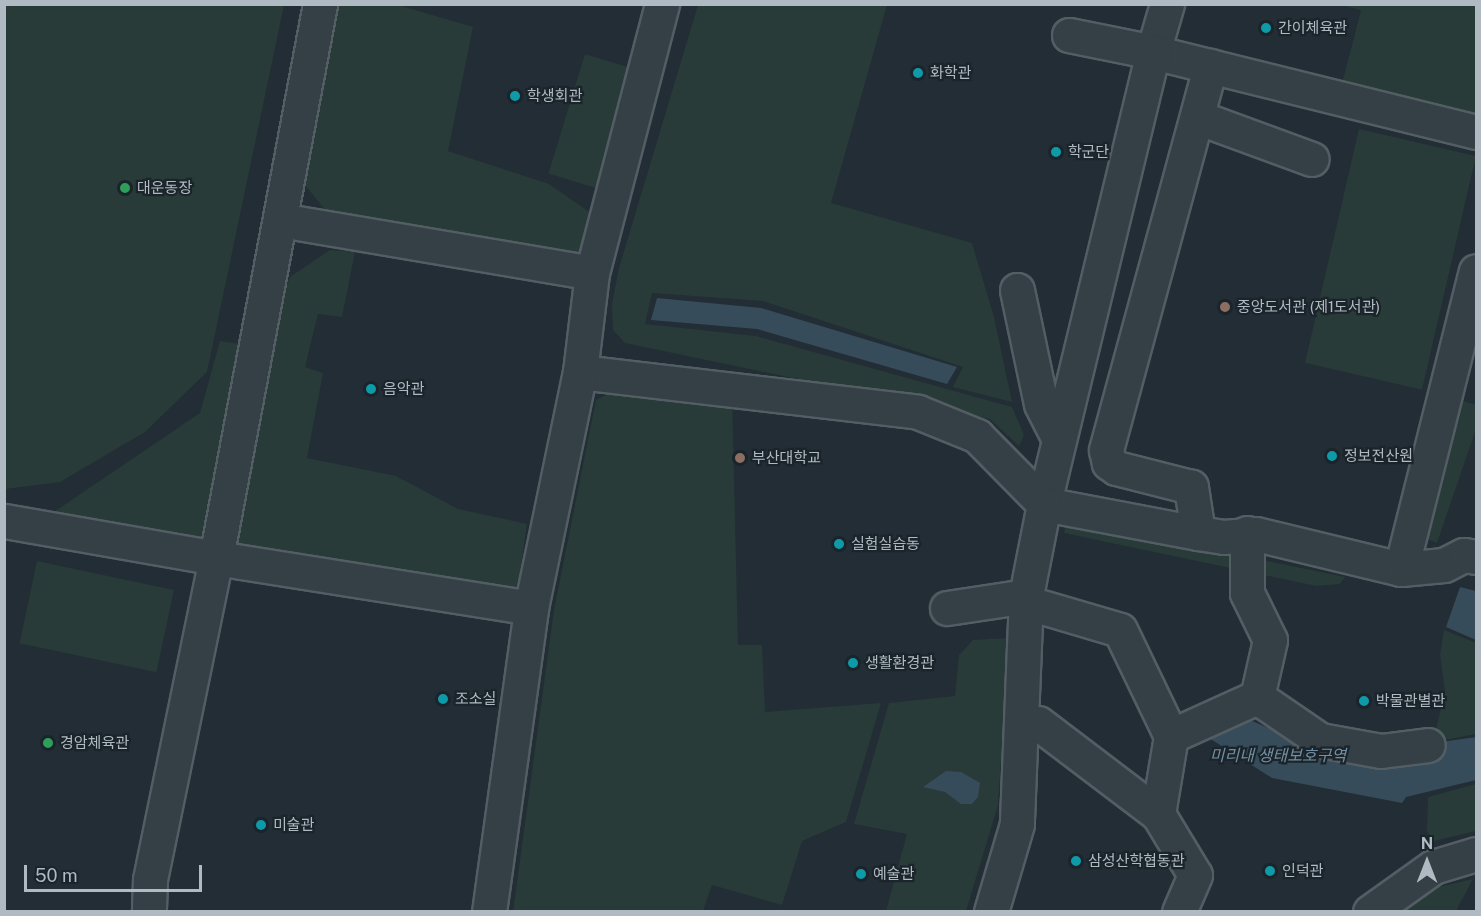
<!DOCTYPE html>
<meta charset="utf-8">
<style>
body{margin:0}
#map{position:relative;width:1481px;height:916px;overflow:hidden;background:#222d35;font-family:"Public Sans","Noto Sans KR",sans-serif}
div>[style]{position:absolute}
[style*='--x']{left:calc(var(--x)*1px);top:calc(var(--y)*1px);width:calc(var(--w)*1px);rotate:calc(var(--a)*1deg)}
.green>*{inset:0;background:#283b38;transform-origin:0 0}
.water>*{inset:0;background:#374c5a}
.roads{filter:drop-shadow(2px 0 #535d64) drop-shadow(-2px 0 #535d64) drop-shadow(0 2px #535d64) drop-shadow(0 -2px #535d64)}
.minor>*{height:33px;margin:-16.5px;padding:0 16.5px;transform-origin:16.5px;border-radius:16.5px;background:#353f46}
.dots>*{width:16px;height:16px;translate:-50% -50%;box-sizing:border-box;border:3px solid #1b242a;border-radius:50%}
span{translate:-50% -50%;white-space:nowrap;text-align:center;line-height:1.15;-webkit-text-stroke:4.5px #1b242a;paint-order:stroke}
.poi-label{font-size:15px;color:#b0bac2}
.left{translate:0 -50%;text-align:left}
.water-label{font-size:16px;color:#7390a3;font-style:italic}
.frame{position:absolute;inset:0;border:6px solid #b0bac2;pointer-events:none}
.north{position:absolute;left:1397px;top:832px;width:60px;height:60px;-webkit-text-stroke:4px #1b242a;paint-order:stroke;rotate:0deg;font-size:16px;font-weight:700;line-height:24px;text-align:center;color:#b0bac2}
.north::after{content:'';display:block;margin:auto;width:21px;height:27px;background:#b0bac2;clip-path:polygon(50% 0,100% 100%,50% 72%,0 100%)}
.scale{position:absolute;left:24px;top:865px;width:178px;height:27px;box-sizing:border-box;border:3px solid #b0bac2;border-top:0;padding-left:8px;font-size:18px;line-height:21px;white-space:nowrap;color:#b0bac2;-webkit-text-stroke:4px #1b242a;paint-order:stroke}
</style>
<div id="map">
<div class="green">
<div style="clip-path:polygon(4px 5px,284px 5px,207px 372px,145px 432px,60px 482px,5px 489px)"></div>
<div style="clip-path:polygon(332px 5px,398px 5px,473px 27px,448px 151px,549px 184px,595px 216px,585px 264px,330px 216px,297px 175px)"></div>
<div style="clip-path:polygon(698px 5px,887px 5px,831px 203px,972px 243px,994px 317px,1012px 402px,953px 387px,963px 367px,763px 301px,652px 293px,645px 324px,756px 336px,1012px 407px,1024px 435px,1019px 446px,990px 419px,625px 343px,613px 330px,612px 304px,619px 268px)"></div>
<div style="clip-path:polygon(1341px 5px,1476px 5px,1476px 118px,1342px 84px,1361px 10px)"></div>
<div style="left:585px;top:54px;width:52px;height:125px;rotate:17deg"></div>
<div style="left:1359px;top:129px;width:120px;height:240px;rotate:13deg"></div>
<div style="clip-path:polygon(330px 250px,355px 252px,342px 317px,318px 314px,305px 367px,323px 373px,307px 458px,396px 476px,458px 509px,527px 524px,517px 594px,234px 543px,272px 321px,290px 277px)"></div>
<div style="clip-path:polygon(220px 341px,240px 344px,207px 541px,51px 514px,200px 413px)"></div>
<div style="clip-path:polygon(614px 391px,732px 394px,738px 645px,762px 645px,765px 712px,881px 703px,846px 822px,802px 841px,782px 905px,712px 885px,703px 911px,513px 912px,554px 610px,596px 400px)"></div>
<div style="clip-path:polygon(1451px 397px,1476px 405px,1476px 429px,1437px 543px,1418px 535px)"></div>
<div style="clip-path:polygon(1067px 520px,1345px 577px,1340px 584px,1316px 586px,1064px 533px)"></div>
<div style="left:37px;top:561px;width:140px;height:84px;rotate:12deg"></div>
<div style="clip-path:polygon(1444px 630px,1476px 643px,1476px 734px,1440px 741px,1435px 733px,1445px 692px,1440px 655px)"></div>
<div style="clip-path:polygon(1009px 638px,998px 805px,966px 911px,886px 911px,907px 834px,854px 824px,889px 703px,955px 696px,959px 655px,973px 640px)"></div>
<div style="clip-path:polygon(1476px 784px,1476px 831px,1434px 841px,1427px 832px,1428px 797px)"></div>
<div style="clip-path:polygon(1473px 879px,1456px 911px,1406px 911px,1439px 887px)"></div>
</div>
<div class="water">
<div style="clip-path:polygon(657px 298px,761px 308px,957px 367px,947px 384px,757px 329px,651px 320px)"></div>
<div style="clip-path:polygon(1460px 587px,1476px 591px,1476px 640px,1446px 627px)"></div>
<div style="clip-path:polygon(1238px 715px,1337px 757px,1476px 737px,1476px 780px,1406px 797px,1402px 803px,1272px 778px,1198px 731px)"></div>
<div style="clip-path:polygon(946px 771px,961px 772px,980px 783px,978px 797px,972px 804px,961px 804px,945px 792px,923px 787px)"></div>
</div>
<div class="roads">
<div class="minor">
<div style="--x:320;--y:4;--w:564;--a:100.63"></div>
<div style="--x:216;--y:558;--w:319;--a:9"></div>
<div style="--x:1167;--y:4;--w:50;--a:106.3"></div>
<div style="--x:1153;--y:52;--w:333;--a:13.9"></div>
<div style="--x:1069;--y:35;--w:86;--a:11.4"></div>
<div style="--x:1153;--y:52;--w:465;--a:103.6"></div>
<div style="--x:1044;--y:504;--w:157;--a:10.7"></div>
<div style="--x:1198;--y:533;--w:26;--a:9"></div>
<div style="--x:1224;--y:537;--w:32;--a:-5"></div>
<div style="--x:1256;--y:534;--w:149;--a:13.6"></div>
<div style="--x:1401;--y:569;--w:307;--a:-75.9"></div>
<div style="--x:1197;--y:117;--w:122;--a:20.1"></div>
<div style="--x:280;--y:220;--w:316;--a:9.6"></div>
<div style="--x:1017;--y:290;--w:116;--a:78.1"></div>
<div style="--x:1041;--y:404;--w:39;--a:63"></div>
<div style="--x:580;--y:372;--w:340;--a:6.7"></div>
<div style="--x:918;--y:412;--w:64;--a:22.1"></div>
<div style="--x:977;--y:436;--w:95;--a:45.4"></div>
<div style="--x:1044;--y:504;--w:94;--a:101.1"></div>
<div style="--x:1026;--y:596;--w:228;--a:92.3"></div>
<div style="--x:1017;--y:824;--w:92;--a:106.5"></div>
<div style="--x:4;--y:521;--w:215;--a:9.9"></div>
<div style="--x:216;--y:558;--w:329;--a:101.6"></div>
<div style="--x:150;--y:880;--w:32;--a:92"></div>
<div style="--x:1198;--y:533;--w:47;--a:-98.7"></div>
<div style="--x:1191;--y:487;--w:77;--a:-165.8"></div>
<div style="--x:1116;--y:468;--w:9;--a:-144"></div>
<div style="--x:1109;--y:463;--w:13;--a:-103"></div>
<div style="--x:1106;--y:450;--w:398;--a:-74.8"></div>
<div style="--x:1247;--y:533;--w:60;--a:90"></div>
<div style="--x:1247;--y:593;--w:52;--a:63.9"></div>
<div style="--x:1270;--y:640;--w:58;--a:102.8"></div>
<div style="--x:1401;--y:569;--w:43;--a:-5.3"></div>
<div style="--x:1444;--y:565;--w:22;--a:-27"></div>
<div style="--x:1464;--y:555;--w:12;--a:9"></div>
<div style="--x:1042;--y:607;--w:81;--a:16.4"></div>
<div style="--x:1120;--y:630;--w:118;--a:64.3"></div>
<div style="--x:1171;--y:736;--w:79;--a:99.5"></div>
<div style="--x:947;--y:608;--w:80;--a:-8.6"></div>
<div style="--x:1257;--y:697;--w:76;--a:34.3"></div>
<div style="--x:1320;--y:740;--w:62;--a:10.2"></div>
<div style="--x:1381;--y:751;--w:47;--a:-7.3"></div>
<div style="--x:1038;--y:723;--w:151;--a:37.2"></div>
<div style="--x:1158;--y:814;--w:71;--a:58.8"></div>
<div style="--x:1195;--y:875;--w:40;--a:113.4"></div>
<div style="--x:1171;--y:736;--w:94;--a:-24.4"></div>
<div style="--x:489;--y:912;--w:307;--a:-82.1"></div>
<div style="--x:531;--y:608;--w:241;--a:-78.3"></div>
<div style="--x:580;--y:372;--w:100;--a:-83.1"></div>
<div style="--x:592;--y:273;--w:278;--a:-75.4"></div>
<div style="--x:1370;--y:912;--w:77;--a:-35.5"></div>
<div style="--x:1433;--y:867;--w:45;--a:-16.8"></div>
</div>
</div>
<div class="dots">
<div style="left:1266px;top:28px;background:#0f9aa8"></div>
<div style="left:918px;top:73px;background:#0f9aa8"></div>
<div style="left:515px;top:96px;background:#0f9aa8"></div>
<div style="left:1056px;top:152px;background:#0f9aa8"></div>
<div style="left:125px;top:188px;background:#2e9e5b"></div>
<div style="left:1225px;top:307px;background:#8d6e63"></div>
<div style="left:371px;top:389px;background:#0f9aa8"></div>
<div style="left:1332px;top:456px;background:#0f9aa8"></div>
<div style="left:740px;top:458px;background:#8d6e63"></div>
<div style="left:839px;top:544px;background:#0f9aa8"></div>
<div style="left:853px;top:663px;background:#0f9aa8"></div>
<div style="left:443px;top:699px;background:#0f9aa8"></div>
<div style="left:1364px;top:701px;background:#0f9aa8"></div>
<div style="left:48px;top:743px;background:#2e9e5b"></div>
<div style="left:261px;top:825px;background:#0f9aa8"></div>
<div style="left:1076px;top:861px;background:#0f9aa8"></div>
<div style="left:1270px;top:871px;background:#0f9aa8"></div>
<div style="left:861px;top:874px;background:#0f9aa8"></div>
</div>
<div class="poi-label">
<span class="left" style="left:1278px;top:28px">간이체육관</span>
<span class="left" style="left:930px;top:73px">화학관</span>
<span class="left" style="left:527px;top:96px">학생회관</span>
<span class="left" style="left:1068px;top:152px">학군단</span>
<span class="left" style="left:137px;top:188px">대운동장</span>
<span class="left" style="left:1237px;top:307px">중앙도서관 (제1도서관)</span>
<span class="left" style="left:383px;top:389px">음악관</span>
<span class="left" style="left:1344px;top:456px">정보전산원</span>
<span class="left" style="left:752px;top:458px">부산대학교</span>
<span class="left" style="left:851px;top:544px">실험실습동</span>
<span class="left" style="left:865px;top:663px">생활환경관</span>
<span class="left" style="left:455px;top:699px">조소실</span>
<span class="left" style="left:1376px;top:701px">박물관별관</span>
<span class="left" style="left:60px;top:743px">경암체육관</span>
<span class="left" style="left:273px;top:825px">미술관</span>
<span class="left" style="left:1088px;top:861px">삼성산학협동관</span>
<span class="left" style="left:1282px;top:871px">인덕관</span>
<span class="left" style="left:873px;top:874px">예술관</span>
</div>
<div class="water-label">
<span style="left:1278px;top:756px">미리내 생태보호구역</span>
</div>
<div class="frame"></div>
<div class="north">N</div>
<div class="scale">50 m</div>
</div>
